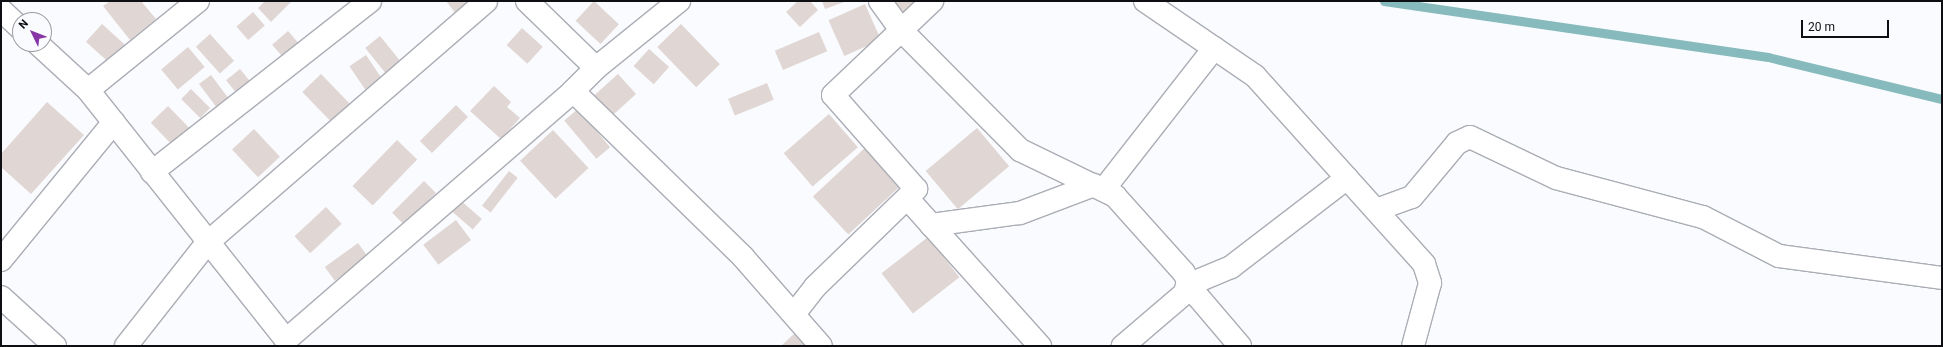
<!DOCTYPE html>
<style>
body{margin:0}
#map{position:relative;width:1943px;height:347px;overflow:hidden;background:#fafbfe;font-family:Roboto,sans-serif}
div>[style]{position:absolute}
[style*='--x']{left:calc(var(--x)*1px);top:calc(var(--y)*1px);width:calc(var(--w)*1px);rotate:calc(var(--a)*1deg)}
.stream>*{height:9px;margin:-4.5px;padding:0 4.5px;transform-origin:4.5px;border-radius:4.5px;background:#86babc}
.building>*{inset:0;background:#e0d6d4;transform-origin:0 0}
.roads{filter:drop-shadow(1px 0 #abadb5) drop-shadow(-1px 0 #abadb5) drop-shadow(0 1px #abadb5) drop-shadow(0 -1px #abadb5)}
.minor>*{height:22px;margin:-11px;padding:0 11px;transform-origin:11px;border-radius:11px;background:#fff}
span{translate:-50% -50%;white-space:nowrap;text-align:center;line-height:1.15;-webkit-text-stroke:4px #fafbfe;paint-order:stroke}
.frame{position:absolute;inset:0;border:2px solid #0e0f12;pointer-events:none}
.north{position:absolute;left:12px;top:12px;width:40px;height:40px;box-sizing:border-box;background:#fafbfe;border:1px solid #9c9da0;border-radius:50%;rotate:313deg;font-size:11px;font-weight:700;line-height:16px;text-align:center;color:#0e0f12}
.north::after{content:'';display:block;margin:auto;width:14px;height:18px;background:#8636a6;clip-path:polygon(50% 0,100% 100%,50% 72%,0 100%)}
.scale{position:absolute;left:1801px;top:20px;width:88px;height:18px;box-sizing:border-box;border:2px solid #0e0f12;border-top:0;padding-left:5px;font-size:12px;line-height:14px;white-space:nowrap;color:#0e0f12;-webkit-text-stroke:3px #fafbfe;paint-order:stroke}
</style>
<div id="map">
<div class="stream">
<div style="--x:1384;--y:1;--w:388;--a:8.3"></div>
<div style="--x:1768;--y:57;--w:179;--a:13.6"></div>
</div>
<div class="building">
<div style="clip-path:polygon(110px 1px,141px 1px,156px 19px,130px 40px,103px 6px)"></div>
<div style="clip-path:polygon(265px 1px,292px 1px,271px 22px,258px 8px)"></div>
<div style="clip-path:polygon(446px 1px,473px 1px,456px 14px)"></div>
<div style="left:594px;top:1px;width:34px;height:27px;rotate:43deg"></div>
<div style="clip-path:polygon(798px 1px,810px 1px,818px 10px,800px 27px,786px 12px)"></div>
<div style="clip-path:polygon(822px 1px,847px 1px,825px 9px)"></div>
<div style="clip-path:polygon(884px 1px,927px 1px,899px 22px)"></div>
<div style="left:865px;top:4px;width:39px;height:40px;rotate:66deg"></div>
<div style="left:253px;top:12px;width:18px;height:22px;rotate:49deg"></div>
<div style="left:102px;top:24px;width:31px;height:24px;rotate:42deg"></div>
<div style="left:681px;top:24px;width:56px;height:33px;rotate:46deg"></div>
<div style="left:522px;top:28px;width:28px;height:23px;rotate:42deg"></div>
<div style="left:288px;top:31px;width:35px;height:21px;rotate:49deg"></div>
<div style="left:819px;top:32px;width:21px;height:48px;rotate:67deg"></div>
<div style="left:210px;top:34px;width:36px;height:19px;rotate:48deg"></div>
<div style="left:380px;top:36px;width:36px;height:19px;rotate:51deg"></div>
<div style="left:188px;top:47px;width:26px;height:35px;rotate:50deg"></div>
<div style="left:649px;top:49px;width:27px;height:23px;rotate:42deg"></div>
<div style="left:366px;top:55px;width:34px;height:20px;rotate:56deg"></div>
<div style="left:240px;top:69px;width:35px;height:18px;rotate:51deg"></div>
<div style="left:321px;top:74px;width:47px;height:26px;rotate:46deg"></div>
<div style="left:618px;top:74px;width:27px;height:33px;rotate:48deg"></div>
<div style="left:211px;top:75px;width:30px;height:15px;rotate:53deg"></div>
<div style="left:767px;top:83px;width:18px;height:42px;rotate:68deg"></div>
<div style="clip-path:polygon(494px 86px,511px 102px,507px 107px,520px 118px,501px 139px,470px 111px)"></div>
<div style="left:191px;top:89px;width:27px;height:14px;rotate:45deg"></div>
<div style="clip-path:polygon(47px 102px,84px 135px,31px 194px,1px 167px,1px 154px)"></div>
<div style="left:456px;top:105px;width:17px;height:51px;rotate:45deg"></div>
<div style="left:168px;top:106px;width:37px;height:24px;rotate:46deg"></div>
<div style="left:578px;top:109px;width:50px;height:18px;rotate:50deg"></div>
<div style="left:829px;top:114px;width:44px;height:60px;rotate:49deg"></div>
<div style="left:977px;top:128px;width:50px;height:67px;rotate:50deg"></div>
<div style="left:254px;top:129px;width:38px;height:30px;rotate:47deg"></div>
<div style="left:553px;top:130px;width:52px;height:45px;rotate:47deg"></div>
<div style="left:397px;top:140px;width:28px;height:64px;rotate:44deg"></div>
<div style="left:867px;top:146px;width:52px;height:74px;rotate:47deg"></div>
<div style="left:509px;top:171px;width:11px;height:44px;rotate:38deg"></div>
<div style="left:424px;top:181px;width:17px;height:45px;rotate:45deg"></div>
<div style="left:460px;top:200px;width:29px;height:14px;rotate:41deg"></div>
<div style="left:326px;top:207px;width:23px;height:43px;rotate:47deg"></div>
<div style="left:456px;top:220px;width:25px;height:41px;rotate:53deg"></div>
<div style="left:928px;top:237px;width:51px;height:59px;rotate:52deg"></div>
<div style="left:358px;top:243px;width:17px;height:41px;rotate:54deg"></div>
<div style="clip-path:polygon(796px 332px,810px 346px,781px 346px)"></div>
</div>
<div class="roads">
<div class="minor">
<div style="--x:198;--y:1;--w:141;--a:141"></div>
<div style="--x:88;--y:90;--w:319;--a:51.6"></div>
<div style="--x:286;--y:340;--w:380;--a:-40.9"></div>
<div style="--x:573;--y:91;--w:33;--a:-45"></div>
<div style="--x:596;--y:68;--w:107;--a:-38.9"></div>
<div style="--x:527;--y:1;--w:96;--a:44.2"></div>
<div style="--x:880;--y:1;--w:37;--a:54"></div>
<div style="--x:902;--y:31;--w:168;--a:45.2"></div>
<div style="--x:1020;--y:150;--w:106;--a:25.8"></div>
<div style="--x:1115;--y:196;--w:103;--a:48.1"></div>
<div style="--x:1184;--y:273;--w:9;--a:63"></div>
<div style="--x:1188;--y:281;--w:12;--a:104"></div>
<div style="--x:1185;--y:293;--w:82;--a:139.5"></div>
<div style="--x:1145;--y:1;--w:133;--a:34.3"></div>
<div style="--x:1255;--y:76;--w:253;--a:48"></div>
<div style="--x:1424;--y:264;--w:20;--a:72"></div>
<div style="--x:1430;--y:283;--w:65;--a:105.1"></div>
<div style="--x:1;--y:10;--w:26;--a:43"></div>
<div style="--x:38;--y:44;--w:68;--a:42.6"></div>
<div style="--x:573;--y:91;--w:238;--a:44.3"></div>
<div style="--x:743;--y:257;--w:118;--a:48.8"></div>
<div style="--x:152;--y:172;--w:277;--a:-38.1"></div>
<div style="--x:1104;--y:189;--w:179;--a:-52"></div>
<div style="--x:908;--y:199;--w:198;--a:48.1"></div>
<div style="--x:1376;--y:210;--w:38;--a:-20"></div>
<div style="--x:1412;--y:197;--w:70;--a:-50.2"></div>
<div style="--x:1457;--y:143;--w:14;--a:-25"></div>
<div style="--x:1470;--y:137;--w:95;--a:25.5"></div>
<div style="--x:1556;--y:178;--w:152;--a:14.9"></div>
<div style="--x:1703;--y:217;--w:85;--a:27.2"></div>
<div style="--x:1779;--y:256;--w:164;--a:7.7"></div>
<div style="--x:931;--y:225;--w:90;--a:-7.7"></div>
<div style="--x:1020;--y:213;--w:79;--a:-20.7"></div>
<div style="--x:1;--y:260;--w:178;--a:-50.7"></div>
<div style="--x:1;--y:297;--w:73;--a:42.2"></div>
<div style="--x:794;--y:314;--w:34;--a:-52"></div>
<div style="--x:815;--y:287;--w:141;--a:-44.1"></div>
<div style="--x:916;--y:189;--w:125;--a:-131.4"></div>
<div style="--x:833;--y:95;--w:137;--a:-43.5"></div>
<div style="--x:126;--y:346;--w:131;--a:-51.8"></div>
<div style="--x:207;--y:243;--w:369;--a:-40.9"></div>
<div style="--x:1240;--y:346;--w:80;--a:-130.4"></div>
<div style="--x:1188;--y:285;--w:47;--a:-22.7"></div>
<div style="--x:1231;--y:267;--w:146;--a:-37.5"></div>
</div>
</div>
<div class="frame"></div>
<div class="north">N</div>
<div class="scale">20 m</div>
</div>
